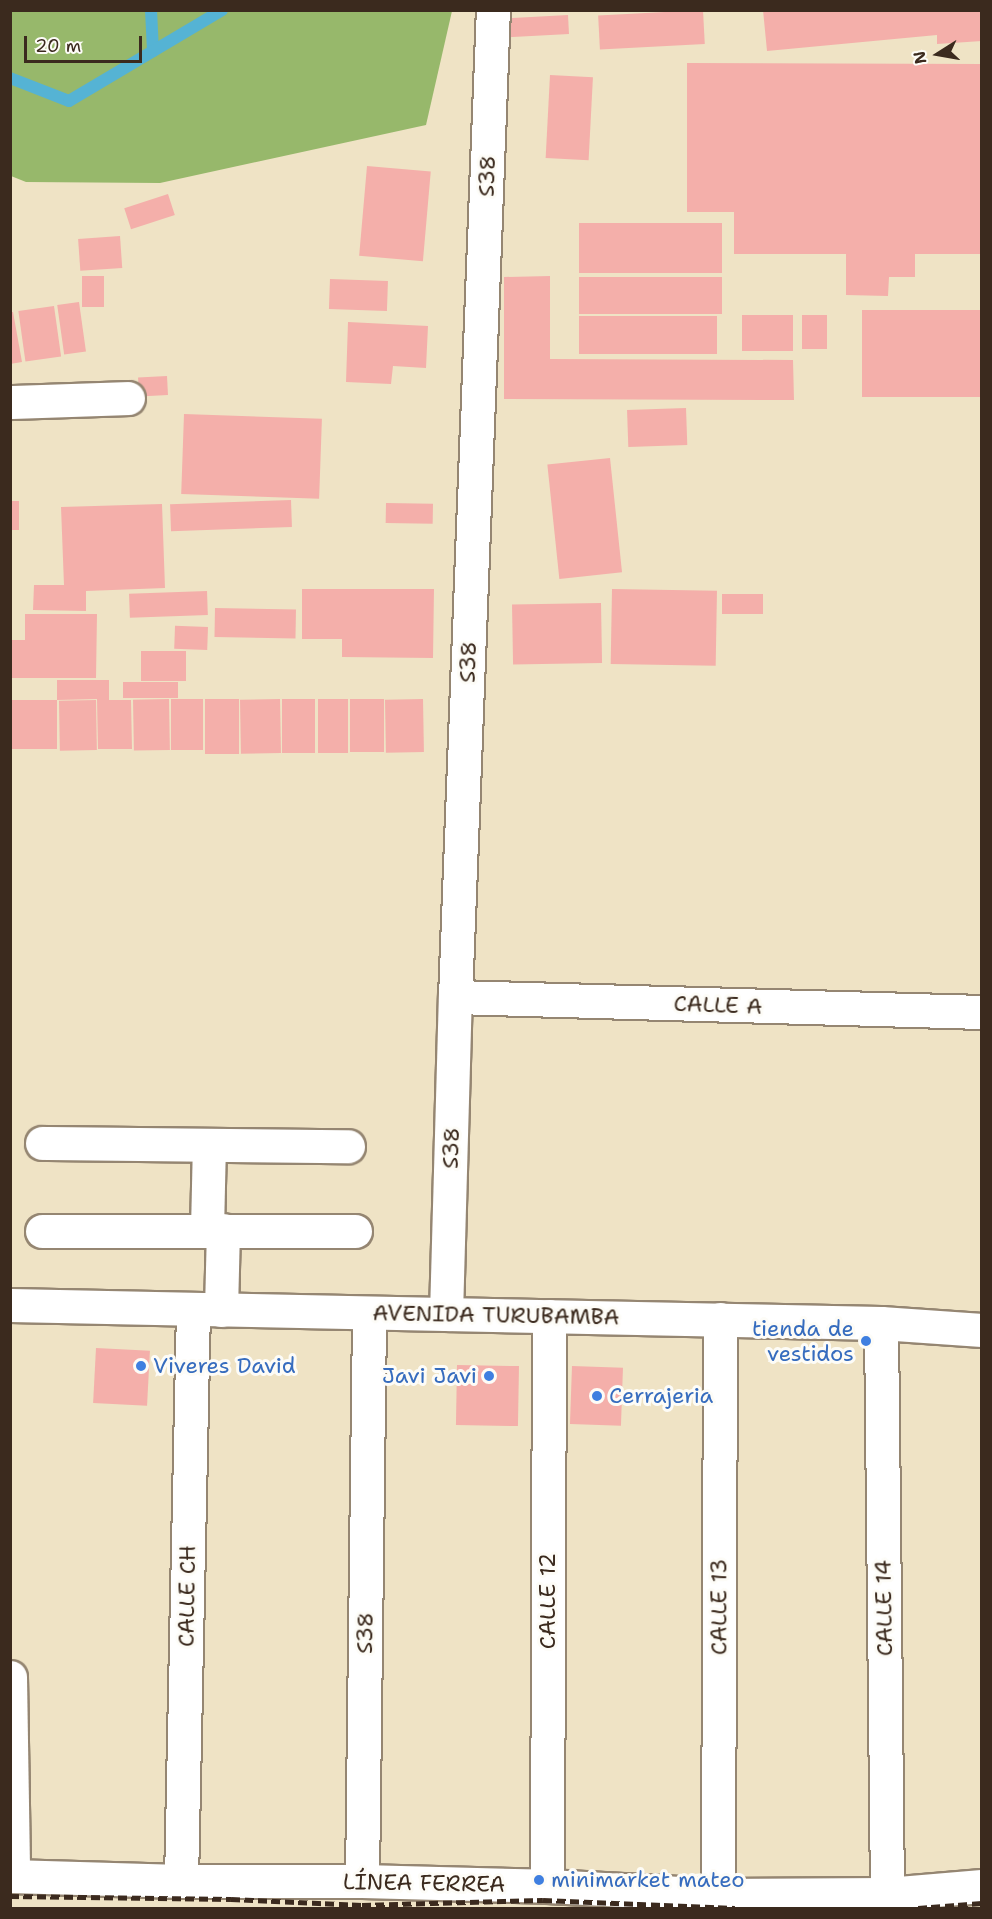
<!DOCTYPE html>
<meta charset="utf-8">
<style>
body{margin:0}
#map{position:relative;width:992px;height:1919px;overflow:hidden;background:#efe3c5;font-family:"Shantell Sans",sans-serif}
div>[style]{position:absolute}
[style*='--x']{left:calc(var(--x)*1px);top:calc(var(--y)*1px);width:calc(var(--w)*1px);rotate:calc(var(--a)*1deg)}
.forest>*{inset:0;background:#97b86b}
.stream>*{height:12px;margin:-6px;padding:0 6px;transform-origin:6px;border-radius:6px;background:#55b3d4}
.building>*{inset:0;background:#f4afaa;transform-origin:0 0}
.roads{filter:drop-shadow(2px 0 #958672) drop-shadow(-2px 0 #958672) drop-shadow(0 2px #958672) drop-shadow(0 -2px #958672)}
.minor>*{height:33px;margin:-16.5px;padding:0 16.5px;transform-origin:16.5px;border-radius:16.5px;background:#fff}
.rail>*{height:4.5px;margin-top:-2.25px;transform-origin:0;background:repeating-linear-gradient(90deg,#3b2a1e 0 9px,transparent 0 13.5px)}
.dots>*{width:16px;height:16px;translate:-50% -50%;box-sizing:border-box;border:3px solid #fdfcf7;border-radius:50%}
span{translate:-50% -50%;white-space:nowrap;text-align:center;line-height:1.15;-webkit-text-stroke:6px #fdfcf7;paint-order:stroke}
.street-label{font-size:22px;color:#3b2a1e}
.shop-label{font-size:22px;color:#366cbe}
.right{translate:-100% -50%;text-align:right}
.left{translate:0 -50%;text-align:left}
.frame{position:absolute;inset:0;border:12px solid #3b2a1e;pointer-events:none}
.north{position:absolute;left:908px;top:24px;width:60px;height:60px;-webkit-text-stroke:4px #fdfcf7;paint-order:stroke;rotate:259deg;font-size:16px;font-weight:700;line-height:24px;text-align:center;color:#3b2a1e}
.north::after{content:'';display:block;margin:auto;width:21px;height:27px;background:#3b2a1e;clip-path:polygon(50% 0,100% 100%,50% 72%,0 100%)}
.scale{position:absolute;left:24px;top:36px;width:118px;height:27px;box-sizing:border-box;border:3px solid #3b2a1e;border-top:0;padding-left:8px;font-size:18px;line-height:21px;white-space:nowrap;color:#3b2a1e;-webkit-text-stroke:4px #fdfcf7;paint-order:stroke}
</style>
<div id="map">
<div class="forest">
<div style="clip-path:polygon(10px 11px,11px 10px,452px 11px,426px 125px,160px 183px,26px 182px,11px 176px)"></div>
</div>
<div class="stream">
<div style="--x:151;--y:10;--w:41;--a:87.2"></div>
<div style="--x:10;--y:78;--w:63;--a:21.3"></div>
<div style="--x:69;--y:101;--w:178;--a:-30.7"></div>
</div>
<div class="building">
<div style="left:703px;top:10px;width:34px;height:105px;rotate:87deg"></div>
<div style="clip-path:polygon(763px 10px,982px 10px,982px 41px,937px 44px,937px 35px,767px 51px)"></div>
<div style="left:568px;top:15px;width:19px;height:61px;rotate:87deg"></div>
<div style="clip-path:polygon(687px 63px,982px 64px,982px 254px,915px 254px,915px 277px,889px 277px,888px 296px,846px 295px,846px 254px,734px 254px,734px 212px,687px 212px)"></div>
<div style="left:550px;top:75px;width:43px;height:83px;rotate:3deg"></div>
<div style="left:367px;top:166px;width:64px;height:90px;rotate:5deg"></div>
<div style="left:168px;top:194px;width:22px;height:46px;rotate:72deg"></div>
<div style="left:579px;top:223px;width:143px;height:50px"></div>
<div style="left:120px;top:236px;width:32px;height:42px;rotate:86deg"></div>
<div style="left:82px;top:276px;width:22px;height:31px"></div>
<div style="clip-path:polygon(550px 276px,550px 359px,793px 360px,794px 400px,504px 399px,504px 277px)"></div>
<div style="left:579px;top:277px;width:143px;height:37px"></div>
<div style="left:330px;top:279px;width:58px;height:30px;rotate:2deg"></div>
<div style="left:79px;top:302px;width:50px;height:22px;rotate:82deg"></div>
<div style="left:54px;top:306px;width:51px;height:36px;rotate:82deg"></div>
<div style="left:862px;top:310px;width:120px;height:87px"></div>
<div style="clip-path:polygon(10px 312px,13px 312px,22px 362px,10px 364px)"></div>
<div style="left:742px;top:315px;width:51px;height:36px"></div>
<div style="left:802px;top:315px;width:25px;height:34px"></div>
<div style="left:579px;top:316px;width:138px;height:38px"></div>
<div style="clip-path:polygon(348px 322px,428px 326px,426px 368px,393px 366px,391px 384px,346px 382px)"></div>
<div style="left:167px;top:376px;width:19px;height:29px;rotate:87deg"></div>
<div style="left:686px;top:408px;width:37px;height:59px;rotate:88deg"></div>
<div style="left:184px;top:414px;width:138px;height:80px;rotate:2deg"></div>
<div style="left:610px;top:458px;width:115px;height:63px;rotate:84deg"></div>
<div style="left:291px;top:500px;width:27px;height:121px;rotate:88deg"></div>
<div style="left:10px;top:501px;width:9px;height:29px"></div>
<div style="left:386px;top:503px;width:47px;height:20px;rotate:1deg"></div>
<div style="clip-path:polygon(162px 504px,165px 588px,86px 591px,86px 611px,33px 610px,34px 585px,64px 585px,61px 507px)"></div>
<div style="clip-path:polygon(302px 589px,434px 589px,433px 658px,342px 657px,342px 639px,302px 639px)"></div>
<div style="left:612px;top:589px;width:105px;height:75px;rotate:1deg"></div>
<div style="left:207px;top:591px;width:24px;height:78px;rotate:88deg"></div>
<div style="left:722px;top:594px;width:41px;height:20px"></div>
<div style="left:601px;top:603px;width:60px;height:89px;rotate:89deg"></div>
<div style="left:215px;top:608px;width:81px;height:29px;rotate:1deg"></div>
<div style="clip-path:polygon(25px 614px,97px 614px,96px 678px,10px 678px,10px 640px,25px 640px)"></div>
<div style="left:208px;top:627px;width:23px;height:33px;rotate:92deg"></div>
<div style="left:141px;top:651px;width:45px;height:30px"></div>
<div style="clip-path:polygon(57px 680px,109px 680px,109px 700px,131px 700px,132px 749px,98px 749px,97px 699px,57px 700px)"></div>
<div style="left:123px;top:682px;width:55px;height:16px"></div>
<div style="left:169px;top:699px;width:51px;height:36px;rotate:89deg"></div>
<div style="left:171px;top:699px;width:32px;height:51px"></div>
<div style="left:205px;top:699px;width:34px;height:55px"></div>
<div style="left:280px;top:699px;width:54px;height:40px;rotate:89deg"></div>
<div style="left:282px;top:699px;width:33px;height:54px"></div>
<div style="left:318px;top:699px;width:30px;height:54px"></div>
<div style="left:350px;top:699px;width:34px;height:53px"></div>
<div style="left:423px;top:699px;width:53px;height:38px;rotate:89deg"></div>
<div style="left:10px;top:700px;width:47px;height:49px"></div>
<div style="left:96px;top:700px;width:50px;height:37px;rotate:89deg"></div>
<div style="left:96px;top:1348px;width:54px;height:55px;rotate:3deg"></div>
<div style="left:457px;top:1365px;width:62px;height:60px;rotate:1deg"></div>
<div style="left:572px;top:1366px;width:51px;height:58px;rotate:2deg"></div>
</div>
<div class="roads">
<div class="minor">
<div style="--x:10;--y:402;--w:118;--a:-1.9"></div>
<div style="--x:455;--y:997;--w:527;--a:1.63"></div>
<div style="--x:42;--y:1143;--w:306;--a:0.6"></div>
<div style="--x:207;--y:1230;--w:85;--a:-88.7"></div>
<div style="--x:42;--y:1231;--w:313;--a:0"></div>
<div style="--x:10;--y:1305;--w:871;--a:1.18"></div>
<div style="--x:881;--y:1323;--w:101;--a:4"></div>
<div style="--x:221;--y:1310;--w:80;--a:-88.6"></div>
<div style="--x:446;--y:1314;--w:317;--a:-88.4"></div>
<div style="--x:455;--y:997;--w:988;--a:-87.8"></div>
<div style="--x:881;--y:1323;--w:571;--a:89.4"></div>
<div style="--x:10;--y:1677;--w:199;--a:89.1"></div>
<div style="--x:10;--y:1876;--w:171;--a:1.7"></div>
<div style="--x:181;--y:1881;--w:181;--a:0"></div>
<div style="--x:362;--y:1881;--w:185;--a:1.5"></div>
<div style="--x:547;--y:1886;--w:171;--a:3"></div>
<div style="--x:718;--y:1895;--w:169;--a:-0.3"></div>
<div style="--x:887;--y:1894;--w:95;--a:-4.8"></div>
<div style="--x:181;--y:1881;--w:571;--a:-88.8"></div>
<div style="--x:362;--y:1881;--w:568;--a:-89.29"></div>
<div style="--x:547;--y:1886;--w:570;--a:-89.8"></div>
<div style="--x:718;--y:1895;--w:576;--a:-89.8"></div>
</div>
</div>
<div class="rail">
<div style="--x:10;--y:1896;--w:221;--a:0.8"></div>
<div style="--x:231;--y:1899;--w:131;--a:2.6"></div>
<div style="--x:362;--y:1905;--w:181;--a:-1.6"></div>
<div style="--x:543;--y:1900;--w:192;--a:2.4"></div>
<div style="--x:918;--y:1908;--w:64;--a:-4.5"></div>
</div>
<div class="dots">
<div style="left:866px;top:1341px;background:#3f7fe0"></div>
<div style="left:141px;top:1366px;background:#3f7fe0"></div>
<div style="left:489px;top:1376px;background:#3f7fe0"></div>
<div style="left:597px;top:1396px;background:#3f7fe0"></div>
<div style="left:539px;top:1880px;background:#3f7fe0"></div>
</div>
<div class="street-label">
<span style="left:487px;top:176px;rotate:-88deg">S38</span>
<span style="left:468px;top:662px;rotate:-88deg">S38</span>
<span style="left:718px;top:1005px;rotate:2deg">CALLE A</span>
<span style="left:451px;top:1148px;rotate:-88deg">S38</span>
<span style="left:496px;top:1315px;rotate:1deg">AVENIDA TURUBAMBA</span>
<span style="left:187px;top:1596px;rotate:-89deg">CALLE CH</span>
<span style="left:548px;top:1601px;rotate:-90deg">CALLE 12</span>
<span style="left:719px;top:1607px;rotate:-90deg">CALLE 13</span>
<span style="left:884px;top:1608px;rotate:-91deg">CALLE 14</span>
<span style="left:365px;top:1633px;rotate:-89deg">S38</span>
<span style="left:424px;top:1883px;rotate:1deg">LÍNEA FERREA</span>
</div>
<div class="shop-label">
<span class="right" style="left:854px;top:1341px">tienda de<br>vestidos</span>
<span class="left" style="left:153px;top:1366px">Viveres David</span>
<span class="right" style="left:477px;top:1376px">Javi Javi</span>
<span class="left" style="left:609px;top:1396px">Cerrajeria</span>
<span class="left" style="left:551px;top:1880px">minimarket mateo</span>
</div>
<div class="frame"></div>
<div class="north">N</div>
<div class="scale">20 m</div>
</div>
